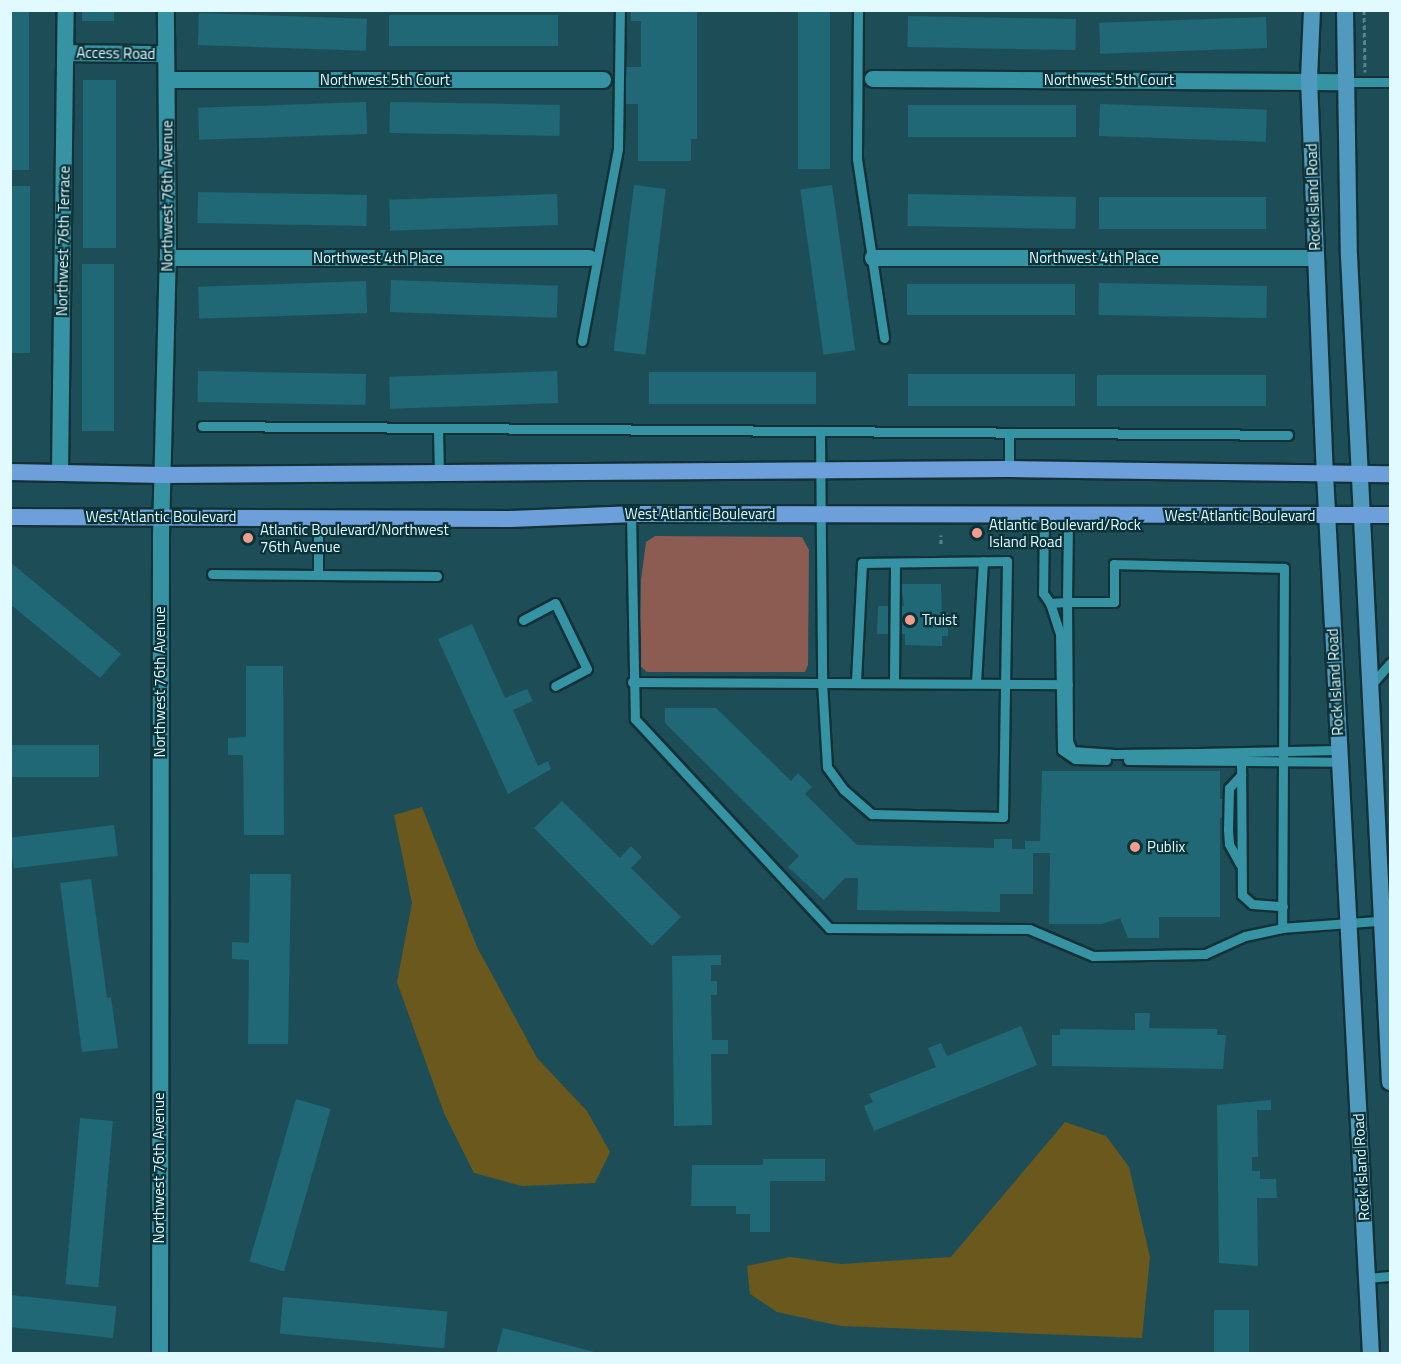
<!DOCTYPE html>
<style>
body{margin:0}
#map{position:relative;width:1401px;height:1364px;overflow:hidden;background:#1d4e57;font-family:"Titillium Web",sans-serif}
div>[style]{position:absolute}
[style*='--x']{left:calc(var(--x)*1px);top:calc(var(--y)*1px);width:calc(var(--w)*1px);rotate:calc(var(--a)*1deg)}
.green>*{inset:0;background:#8c5b52}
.water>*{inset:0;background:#6b581c}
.building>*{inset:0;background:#206875;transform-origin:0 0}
.path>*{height:3px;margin-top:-1.5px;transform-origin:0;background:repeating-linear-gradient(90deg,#59828a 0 4.5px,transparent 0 7.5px)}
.roads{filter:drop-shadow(2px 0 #143137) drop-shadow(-2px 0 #143137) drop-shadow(0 2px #143137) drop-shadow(0 -2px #143137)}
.service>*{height:9px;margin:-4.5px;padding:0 4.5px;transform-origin:4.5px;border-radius:4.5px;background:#3593a4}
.minor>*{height:16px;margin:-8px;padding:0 8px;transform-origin:8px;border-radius:8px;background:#3593a4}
.secondary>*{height:16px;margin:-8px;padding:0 8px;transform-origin:8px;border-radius:8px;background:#519abf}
.primary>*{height:16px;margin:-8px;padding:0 8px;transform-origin:8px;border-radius:8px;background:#6da0da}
.dots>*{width:16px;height:16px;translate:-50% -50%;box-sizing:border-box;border:3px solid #0a3239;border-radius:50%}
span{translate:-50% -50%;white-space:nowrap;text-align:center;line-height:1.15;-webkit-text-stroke:4.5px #0a3239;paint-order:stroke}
.street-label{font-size:15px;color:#e1faff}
.poi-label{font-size:15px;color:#e1faff}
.left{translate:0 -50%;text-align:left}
.frame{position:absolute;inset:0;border:12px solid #e1faff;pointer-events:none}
</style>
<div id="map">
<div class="green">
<div style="clip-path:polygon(655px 536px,802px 537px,809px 550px,808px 665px,805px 672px,647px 672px,640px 666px,641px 580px,646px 542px)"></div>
</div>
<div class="water">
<div style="clip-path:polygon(422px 807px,477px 947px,537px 1058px,587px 1111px,610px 1152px,595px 1183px,522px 1186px,474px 1173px,444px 1113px,397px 982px,412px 903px,394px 815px)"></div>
<div style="clip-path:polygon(1065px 1122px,1106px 1136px,1129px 1167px,1150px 1257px,1142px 1338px,841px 1326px,777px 1312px,750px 1294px,747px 1266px,790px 1257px,841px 1264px,951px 1257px)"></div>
</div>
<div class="building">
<div style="left:10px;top:10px;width:19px;height:160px"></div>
<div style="left:82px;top:10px;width:32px;height:11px"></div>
<div style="clip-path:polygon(631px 10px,697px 10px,697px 139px,691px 139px,691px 161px,638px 161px,638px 104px,626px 104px,626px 67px,641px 67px,641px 21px,631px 21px)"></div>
<div style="left:798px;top:10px;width:32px;height:159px"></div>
<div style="left:199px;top:13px;width:168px;height:32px;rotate:2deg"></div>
<div style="left:558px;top:15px;width:31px;height:169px;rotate:90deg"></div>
<div style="left:908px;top:16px;width:168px;height:31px;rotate:1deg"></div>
<div style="left:1266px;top:17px;width:31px;height:167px;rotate:88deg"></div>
<div style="left:83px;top:80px;width:33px;height:168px"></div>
<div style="left:366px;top:102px;width:32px;height:168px;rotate:88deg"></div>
<div style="left:390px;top:102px;width:170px;height:31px;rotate:1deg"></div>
<div style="left:1100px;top:104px;width:167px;height:32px;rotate:2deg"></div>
<div style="left:1076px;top:105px;width:32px;height:168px;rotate:90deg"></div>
<div style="left:634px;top:185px;width:32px;height:167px;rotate:7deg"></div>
<div style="left:832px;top:185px;width:167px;height:32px;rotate:82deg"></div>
<div style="left:10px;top:186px;width:20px;height:167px"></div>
<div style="left:198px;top:192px;width:169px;height:31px;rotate:1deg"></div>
<div style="left:557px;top:194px;width:31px;height:168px;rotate:88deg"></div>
<div style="left:908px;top:194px;width:168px;height:32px;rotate:1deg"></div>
<div style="left:1099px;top:197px;width:167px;height:32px"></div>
<div style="left:82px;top:264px;width:32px;height:167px"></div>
<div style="left:391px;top:280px;width:167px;height:32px;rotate:2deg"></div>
<div style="left:366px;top:281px;width:32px;height:168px;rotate:88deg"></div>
<div style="left:1099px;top:283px;width:168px;height:32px;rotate:1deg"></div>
<div style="left:1075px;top:284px;width:31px;height:168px;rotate:90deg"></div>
<div style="left:198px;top:371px;width:168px;height:31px;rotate:1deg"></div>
<div style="left:557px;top:371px;width:32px;height:168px;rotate:88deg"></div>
<div style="left:649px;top:372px;width:167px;height:32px"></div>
<div style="left:908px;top:374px;width:167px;height:32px"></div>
<div style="left:1266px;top:375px;width:31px;height:169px;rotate:90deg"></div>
<div style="clip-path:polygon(10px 562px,121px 654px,100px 678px,10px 604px)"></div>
<div style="clip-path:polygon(901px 584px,941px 584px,942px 613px,948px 613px,948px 636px,942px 636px,942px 646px,905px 645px,905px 634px,877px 634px,878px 606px,904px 606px)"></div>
<div style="clip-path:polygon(472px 624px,505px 698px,527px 689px,533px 701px,513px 710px,538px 766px,548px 761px,551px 769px,508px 794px,438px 639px)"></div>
<div style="clip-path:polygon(246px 666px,283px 666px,284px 835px,244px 835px,243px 755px,228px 755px,228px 738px,246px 737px)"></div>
<div style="clip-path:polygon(665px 708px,716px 708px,791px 781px,798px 773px,812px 787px,805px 794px,857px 845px,994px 848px,994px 839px,1012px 839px,1012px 849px,1025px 849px,1025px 841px,1040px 841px,1042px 771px,1220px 771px,1220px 799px,1233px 799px,1233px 818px,1220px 818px,1220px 917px,1159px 917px,1159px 938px,1128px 938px,1120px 918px,1102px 924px,1049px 924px,1050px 853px,1033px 853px,1033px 894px,1000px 894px,1000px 912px,857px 910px,858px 878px,845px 878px,824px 900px,788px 867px,799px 856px,665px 723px)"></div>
<div style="left:10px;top:745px;width:89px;height:32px"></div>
<div style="clip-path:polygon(562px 801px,620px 858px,631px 846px,642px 857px,631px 868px,681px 917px,652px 946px,534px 828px)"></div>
<div style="left:114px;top:825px;width:31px;height:105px;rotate:83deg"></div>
<div style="clip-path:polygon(250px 874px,291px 874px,288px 1044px,248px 1044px,249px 960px,232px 959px,232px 942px,249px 943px)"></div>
<div style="clip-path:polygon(91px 879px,107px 998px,111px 997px,118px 1048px,82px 1052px,60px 883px)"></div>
<div style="clip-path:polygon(721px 955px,721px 965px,711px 965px,711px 981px,717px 981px,717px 995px,711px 995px,712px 1040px,728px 1040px,728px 1054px,711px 1054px,712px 1125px,674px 1126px,672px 956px)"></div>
<div style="clip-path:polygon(1135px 1013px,1150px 1013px,1149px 1028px,1217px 1029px,1217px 1035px,1226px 1035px,1223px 1069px,1052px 1066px,1052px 1035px,1060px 1035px,1060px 1029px,1135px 1030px)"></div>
<div style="clip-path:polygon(1021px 1026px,1037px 1065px,874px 1131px,864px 1106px,873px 1102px,869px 1094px,936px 1067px,928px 1048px,941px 1043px,947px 1056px)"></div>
<div style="left:296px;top:1099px;width:36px;height:169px;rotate:16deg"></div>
<div style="clip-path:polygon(1271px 1100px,1271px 1110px,1257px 1110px,1258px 1157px,1252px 1157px,1252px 1171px,1260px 1171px,1260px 1179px,1276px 1179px,1277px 1198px,1257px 1198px,1258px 1266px,1219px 1263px,1217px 1105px)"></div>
<div style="left:80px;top:1118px;width:33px;height:167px;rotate:5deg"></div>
<div style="clip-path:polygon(763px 1159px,825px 1159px,825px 1181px,770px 1181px,770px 1232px,750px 1232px,750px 1214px,736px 1214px,736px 1206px,691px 1206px,692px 1165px,763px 1165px)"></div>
<div style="left:10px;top:1295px;width:107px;height:32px;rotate:6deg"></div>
<div style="left:283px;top:1297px;width:165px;height:37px;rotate:5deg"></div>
<div style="left:1214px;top:1310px;width:35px;height:44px"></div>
<div style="clip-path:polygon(503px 1328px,598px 1353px,598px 1354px,496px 1354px)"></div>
</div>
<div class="path">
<div style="--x:1364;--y:10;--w:62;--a:89.1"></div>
<div style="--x:941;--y:544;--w:9;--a:-90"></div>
</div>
<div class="roads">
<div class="service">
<div style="--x:858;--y:10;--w:149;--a:90.4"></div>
<div style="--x:857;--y:159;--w:181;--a:81.4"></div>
<div style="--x:1345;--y:82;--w:45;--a:0"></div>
<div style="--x:582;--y:341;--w:195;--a:-79.4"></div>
<div style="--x:618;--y:149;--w:139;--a:-89.2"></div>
<div style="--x:202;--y:426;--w:1086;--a:0.47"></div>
<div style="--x:438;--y:430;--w:43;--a:88.7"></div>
<div style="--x:820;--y:432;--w:250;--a:89.5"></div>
<div style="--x:822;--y:682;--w:85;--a:86.6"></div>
<div style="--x:827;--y:767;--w:29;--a:54"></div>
<div style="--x:844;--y:790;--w:37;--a:41"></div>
<div style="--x:872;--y:814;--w:131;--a:1.3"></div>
<div style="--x:1003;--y:817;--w:256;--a:-89.1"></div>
<div style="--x:1007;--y:561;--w:145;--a:179.2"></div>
<div style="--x:862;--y:563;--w:120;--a:92.9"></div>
<div style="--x:1009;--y:433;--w:36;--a:90"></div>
<div style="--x:631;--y:514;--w:205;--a:88.9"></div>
<div style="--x:635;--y:719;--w:285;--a:47.1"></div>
<div style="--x:829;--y:928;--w:200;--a:0.3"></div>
<div style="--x:1029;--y:929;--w:69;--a:22.9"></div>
<div style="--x:1093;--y:956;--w:112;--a:-1"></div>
<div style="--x:1205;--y:954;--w:44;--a:-24.2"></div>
<div style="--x:1245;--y:936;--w:38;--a:-12"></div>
<div style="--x:1044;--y:516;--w:77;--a:90.7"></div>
<div style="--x:1043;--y:593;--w:12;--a:55"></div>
<div style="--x:1050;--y:603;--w:17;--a:-3"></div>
<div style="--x:1067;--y:602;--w:86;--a:-89.3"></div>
<div style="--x:212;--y:574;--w:106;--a:0.5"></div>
<div style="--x:318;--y:575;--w:57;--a:-90"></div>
<div style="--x:318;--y:575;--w:119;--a:0.5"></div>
<div style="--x:1050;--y:603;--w:32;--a:72"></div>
<div style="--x:1060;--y:633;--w:117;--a:89"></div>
<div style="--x:1062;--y:750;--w:16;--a:35"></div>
<div style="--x:1075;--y:759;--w:31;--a:2"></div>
<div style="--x:523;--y:620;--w:36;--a:-28"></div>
<div style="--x:555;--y:603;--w:73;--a:64.1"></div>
<div style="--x:587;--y:669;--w:36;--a:152"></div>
<div style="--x:632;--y:682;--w:436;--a:0.3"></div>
<div style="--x:894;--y:682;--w:119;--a:-89.5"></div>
<div style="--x:976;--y:683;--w:122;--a:-86.7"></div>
<div style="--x:1371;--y:685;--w:29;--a:-49"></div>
<div style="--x:1337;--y:750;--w:139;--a:178.8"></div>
<div style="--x:1198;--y:753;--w:83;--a:179.3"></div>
<div style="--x:1115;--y:754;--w:43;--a:-176"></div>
<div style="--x:1072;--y:751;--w:11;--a:-112"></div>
<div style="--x:1068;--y:741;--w:139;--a:-90.4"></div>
<div style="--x:1067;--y:602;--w:47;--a:0"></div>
<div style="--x:1114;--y:602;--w:38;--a:-90"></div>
<div style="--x:1114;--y:564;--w:170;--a:1.3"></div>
<div style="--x:1284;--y:568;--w:191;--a:90.3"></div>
<div style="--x:1283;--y:759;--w:169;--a:90.3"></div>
<div style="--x:1282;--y:928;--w:108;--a:-4.2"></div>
<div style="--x:1241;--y:756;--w:139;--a:89.6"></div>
<div style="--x:1242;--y:895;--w:13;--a:42"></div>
<div style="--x:1252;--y:904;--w:31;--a:4"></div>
<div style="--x:1128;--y:760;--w:211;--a:0.5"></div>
<div style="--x:1240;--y:864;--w:23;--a:-119"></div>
<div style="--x:1229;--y:844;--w:15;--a:-94"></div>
<div style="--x:1228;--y:829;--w:41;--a:-88.6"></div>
<div style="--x:1229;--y:788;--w:18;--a:-47"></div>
<div style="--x:1367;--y:1278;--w:23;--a:-5"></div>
</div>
<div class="minor">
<div style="--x:66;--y:53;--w:100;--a:0.6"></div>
<div style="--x:873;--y:79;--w:472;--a:0.4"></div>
<div style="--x:167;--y:80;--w:436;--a:0"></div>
<div style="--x:168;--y:258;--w:421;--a:0"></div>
<div style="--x:873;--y:258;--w:442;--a:0"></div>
<div style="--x:60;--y:472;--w:462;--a:-89.3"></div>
<div style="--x:160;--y:1354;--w:819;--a:-89.93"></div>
<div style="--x:161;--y:535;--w:277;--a:-88.6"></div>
<div style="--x:168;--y:258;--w:248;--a:-90.5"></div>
</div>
<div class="secondary">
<div style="--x:1312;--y:10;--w:70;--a:92.5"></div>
<div style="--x:1309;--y:80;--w:394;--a:87.7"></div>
<div style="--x:1325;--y:474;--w:881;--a:87.01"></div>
<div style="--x:1345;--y:10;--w:246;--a:89.1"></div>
<div style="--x:1349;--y:256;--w:827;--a:87.16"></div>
</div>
<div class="primary">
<div style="--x:10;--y:472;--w:153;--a:1.1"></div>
<div style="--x:163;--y:475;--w:846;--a:-0.41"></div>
<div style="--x:1009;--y:469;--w:381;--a:0.8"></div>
<div style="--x:10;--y:517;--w:500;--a:0.23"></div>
<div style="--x:510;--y:519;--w:125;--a:-2.3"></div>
<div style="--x:635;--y:514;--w:755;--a:0.08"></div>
</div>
</div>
<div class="dots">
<div style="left:977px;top:533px;background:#f49d8d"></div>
<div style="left:248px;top:538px;background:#f49d8d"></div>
<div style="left:910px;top:620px;background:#f49d8d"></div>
<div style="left:1135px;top:847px;background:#f49d8d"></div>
</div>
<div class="street-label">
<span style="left:116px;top:53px;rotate:1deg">Access Road</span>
<span style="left:385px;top:80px">Northwest 5th Court</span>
<span style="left:1109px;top:80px">Northwest 5th Court</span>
<span style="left:167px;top:196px;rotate:-90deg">Northwest 76th Avenue</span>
<span style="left:1313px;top:197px;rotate:-92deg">Rock Island Road</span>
<span style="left:63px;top:241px;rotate:-89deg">Northwest 76th Terrace</span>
<span style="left:378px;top:258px">Northwest 4th Place</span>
<span style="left:1094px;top:258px">Northwest 4th Place</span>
<span style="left:700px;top:514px">West Atlantic Boulevard</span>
<span style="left:1240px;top:516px">West Atlantic Boulevard</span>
<span style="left:161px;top:517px">West Atlantic Boulevard</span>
<span style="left:160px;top:682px;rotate:-90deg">Northwest 76th Avenue</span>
<span style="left:1335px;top:682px;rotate:-93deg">Rock Island Road</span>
<span style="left:1361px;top:1167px;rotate:-93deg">Rock Island Road</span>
<span style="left:159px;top:1168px;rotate:-90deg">Northwest 76th Avenue</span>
</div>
<div class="poi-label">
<span class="left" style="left:989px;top:533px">Atlantic Boulevard/Rock<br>Island Road</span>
<span class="left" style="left:260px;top:538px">Atlantic Boulevard/Northwest<br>76th Avenue</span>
<span class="left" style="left:922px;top:620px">Truist</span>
<span class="left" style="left:1147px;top:847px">Publix</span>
</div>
<div class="frame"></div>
</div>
